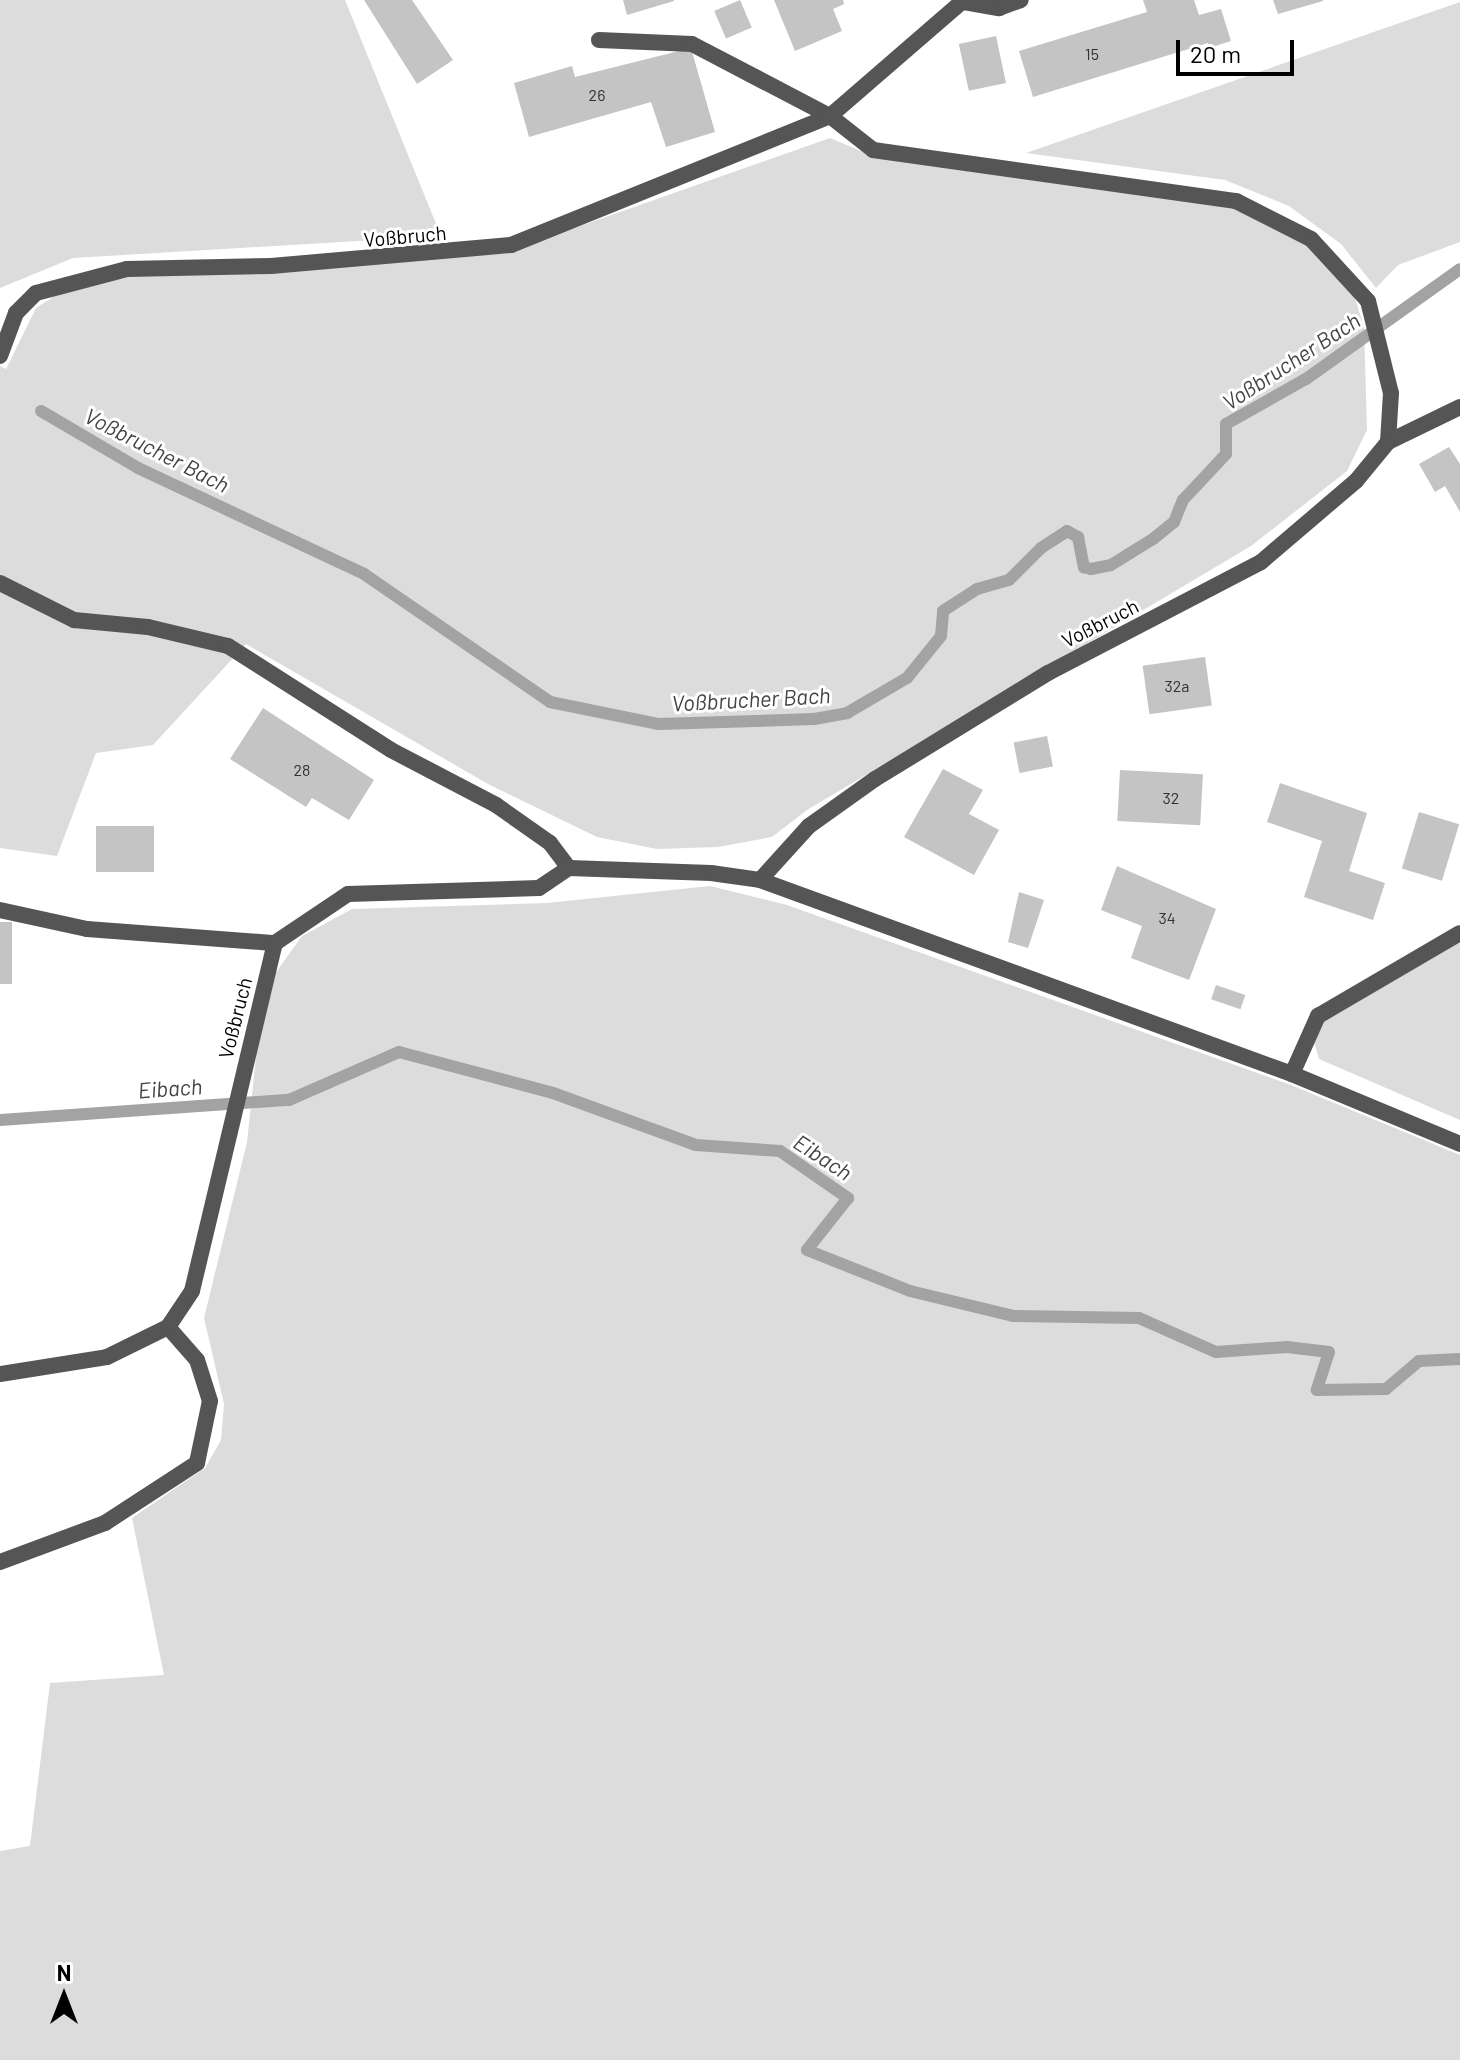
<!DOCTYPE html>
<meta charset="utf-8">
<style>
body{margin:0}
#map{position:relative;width:1460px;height:2060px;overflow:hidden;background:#fff;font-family:Barlow,sans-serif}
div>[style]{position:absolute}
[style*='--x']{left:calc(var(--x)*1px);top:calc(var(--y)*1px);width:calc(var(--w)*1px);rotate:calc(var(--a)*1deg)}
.green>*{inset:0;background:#dcdcdc}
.stream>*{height:12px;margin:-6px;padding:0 6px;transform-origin:6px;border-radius:6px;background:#a3a3a3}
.building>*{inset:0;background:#c4c4c4;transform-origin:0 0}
.lane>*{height:16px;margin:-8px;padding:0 8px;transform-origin:8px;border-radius:8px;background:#555}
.street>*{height:16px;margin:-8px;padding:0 8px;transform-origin:8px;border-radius:8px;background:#555}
span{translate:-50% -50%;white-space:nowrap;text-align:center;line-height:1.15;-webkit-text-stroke:6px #fff;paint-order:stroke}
.number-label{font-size:16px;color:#313131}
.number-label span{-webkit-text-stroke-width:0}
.street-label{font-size:20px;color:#000}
.water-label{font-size:22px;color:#444;font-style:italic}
.north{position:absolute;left:24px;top:1956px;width:80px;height:80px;-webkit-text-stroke:6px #fff;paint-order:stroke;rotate:0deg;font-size:22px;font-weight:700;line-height:32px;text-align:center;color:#000}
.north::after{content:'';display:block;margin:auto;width:28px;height:36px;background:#000;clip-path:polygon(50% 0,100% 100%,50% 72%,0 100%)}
.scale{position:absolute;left:1176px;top:40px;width:118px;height:36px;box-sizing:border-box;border:4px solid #000;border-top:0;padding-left:10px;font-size:24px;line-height:28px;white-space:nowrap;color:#000;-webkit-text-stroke:6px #fff;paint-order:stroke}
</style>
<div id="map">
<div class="green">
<div style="clip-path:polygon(0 0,345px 0,441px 236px,73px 258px,0 288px)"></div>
<div style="clip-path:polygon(1460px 2px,1460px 242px,1398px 265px,1376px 288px,1341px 244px,1289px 206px,1225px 180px,1026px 153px)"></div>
<div style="clip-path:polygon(830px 138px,868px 154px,1231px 207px,1303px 242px,1354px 295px,1364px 327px,1367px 430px,1347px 471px,1251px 546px,807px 810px,772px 837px,718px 847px,657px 849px,597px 837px,488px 784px,246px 644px,153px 745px,96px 753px,57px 856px,0 848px,0 366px,6px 369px,36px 308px,73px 284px,134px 275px,267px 271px,509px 251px)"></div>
<div style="clip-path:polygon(710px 886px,787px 905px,1291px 1085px,1460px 1155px,1460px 2060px,0 2060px,0 1851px,30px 1846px,50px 1683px,164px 1675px,132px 1518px,205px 1468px,221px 1440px,224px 1404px,204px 1318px,247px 1142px,261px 1010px,272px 978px,302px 936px,352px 909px,547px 903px)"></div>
<div style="clip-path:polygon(1460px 937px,1460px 1120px,1319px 1059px,1312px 1035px,1320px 1021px)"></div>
</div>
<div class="stream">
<div style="--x:41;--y:411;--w:113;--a:30.4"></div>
<div style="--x:138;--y:468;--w:250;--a:25.1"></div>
<div style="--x:364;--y:574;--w:226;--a:34.5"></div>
<div style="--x:550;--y:702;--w:110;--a:11.5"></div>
<div style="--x:658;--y:724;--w:156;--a:-1.8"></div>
<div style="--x:814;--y:719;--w:34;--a:-10"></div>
<div style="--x:847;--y:713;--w:69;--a:-30.3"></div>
<div style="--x:907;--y:678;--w:54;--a:-51"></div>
<div style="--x:941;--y:636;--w:25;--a:-85"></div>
<div style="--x:943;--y:611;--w:40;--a:-32.9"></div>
<div style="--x:977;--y:589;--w:33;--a:-16"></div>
<div style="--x:1009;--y:580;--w:45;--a:-45"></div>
<div style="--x:1041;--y:548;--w:31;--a:-33"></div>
<div style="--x:1067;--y:531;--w:13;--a:29"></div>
<div style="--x:1078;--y:537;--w:31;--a:79"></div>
<div style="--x:1084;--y:567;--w:7;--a:16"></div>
<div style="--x:1091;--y:569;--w:20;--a:-11"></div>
<div style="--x:1111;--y:565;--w:49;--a:-31.8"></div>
<div style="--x:1153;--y:539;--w:27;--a:-39"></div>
<div style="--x:1174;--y:522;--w:24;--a:-68"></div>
<div style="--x:1183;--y:500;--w:63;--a:-46.9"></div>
<div style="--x:1226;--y:454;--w:30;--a:-90"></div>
<div style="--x:1226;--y:424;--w:92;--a:-29.4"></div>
<div style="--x:1306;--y:379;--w:189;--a:-35.5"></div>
<div style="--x:0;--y:1120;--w:290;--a:-4"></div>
<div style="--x:289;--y:1100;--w:120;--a:-23.6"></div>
<div style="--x:399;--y:1052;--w:159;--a:14.9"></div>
<div style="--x:553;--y:1093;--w:152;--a:20"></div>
<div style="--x:696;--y:1145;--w:84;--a:4.1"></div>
<div style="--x:780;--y:1151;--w:83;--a:34.7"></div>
<div style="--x:848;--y:1198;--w:66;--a:128.3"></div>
<div style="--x:807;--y:1250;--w:111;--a:21.7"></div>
<div style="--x:910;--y:1291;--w:106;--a:13.6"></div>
<div style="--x:1013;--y:1316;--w:126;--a:0.9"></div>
<div style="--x:1139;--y:1318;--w:84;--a:23.8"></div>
<div style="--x:1216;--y:1352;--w:71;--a:-4"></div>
<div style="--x:1287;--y:1347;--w:42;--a:6.8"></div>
<div style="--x:1329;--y:1352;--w:40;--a:108"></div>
<div style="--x:1317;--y:1390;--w:69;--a:-0.8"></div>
<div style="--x:1386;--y:1389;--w:43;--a:-40.3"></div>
<div style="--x:1419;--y:1361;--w:41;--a:-2.8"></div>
</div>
<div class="building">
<div style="clip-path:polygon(364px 0,412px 0,453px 60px,417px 84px)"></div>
<div style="clip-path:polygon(623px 0,674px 0,674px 1px,627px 15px)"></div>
<div style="left:740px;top:0;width:30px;height:28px;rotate:67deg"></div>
<div style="clip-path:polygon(774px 0,843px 0,844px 4px,833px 9px,842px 31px,795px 51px)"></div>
<div style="clip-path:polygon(1143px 0,1194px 0,1199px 15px,1221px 9px,1231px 41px,1209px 48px,1208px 43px,1033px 97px,1019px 51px,1147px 12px)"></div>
<div style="clip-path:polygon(1273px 0,1323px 0,1323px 1px,1278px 14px)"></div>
<div style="left:996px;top:36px;width:48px;height:38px;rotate:78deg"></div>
<div style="clip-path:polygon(691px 48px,715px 132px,666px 147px,651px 102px,529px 137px,514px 83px,572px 66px,575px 77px)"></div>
<div style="clip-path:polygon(1449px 447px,1460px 464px,1460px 512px,1445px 486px,1435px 492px,1419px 464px)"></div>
<div style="left:1205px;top:657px;width:49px;height:63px;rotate:82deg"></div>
<div style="clip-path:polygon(263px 708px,374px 780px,349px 820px,312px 798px,306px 807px,230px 759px)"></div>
<div style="left:1047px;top:736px;width:31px;height:34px;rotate:79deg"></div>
<div style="clip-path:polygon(943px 769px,983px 790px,969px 814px,999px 830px,974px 875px,904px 837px)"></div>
<div style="left:1120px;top:770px;width:83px;height:51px;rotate:3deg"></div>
<div style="clip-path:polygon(1280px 783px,1367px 813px,1349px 871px,1385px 883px,1373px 920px,1304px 897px,1322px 841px,1267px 822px)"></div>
<div style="left:1419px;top:812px;width:42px;height:59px;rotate:17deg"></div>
<div style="left:96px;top:826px;width:58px;height:46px"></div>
<div style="clip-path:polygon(1117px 866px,1216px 909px,1189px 980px,1131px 958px,1142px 926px,1101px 910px)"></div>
<div style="clip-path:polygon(1019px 892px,1044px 900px,1028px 948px,1008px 942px)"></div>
<div style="left:0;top:922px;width:12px;height:62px"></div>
<div style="left:1216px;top:985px;width:31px;height:15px;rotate:19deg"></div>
</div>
<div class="lane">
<div style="--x:964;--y:2;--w:36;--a:10"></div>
<div style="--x:999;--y:8;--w:23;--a:-20"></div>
<div style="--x:599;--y:40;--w:93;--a:2.5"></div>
<div style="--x:692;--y:44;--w:156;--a:27.6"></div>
<div style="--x:0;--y:910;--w:89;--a:12.3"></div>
<div style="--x:87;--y:929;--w:189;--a:4.3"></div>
<div style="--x:1292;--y:1074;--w:64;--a:-65.9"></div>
<div style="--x:1318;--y:1016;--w:164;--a:-30.3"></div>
<div style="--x:0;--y:1562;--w:112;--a:-20.4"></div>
<div style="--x:105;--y:1523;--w:110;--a:-33.1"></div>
<div style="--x:197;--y:1463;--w:63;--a:-78.2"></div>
<div style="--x:210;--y:1401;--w:43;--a:-107.6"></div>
<div style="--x:197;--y:1360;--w:44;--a:-131.3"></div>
</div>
<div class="street">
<div style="--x:830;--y:116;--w:55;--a:38.3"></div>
<div style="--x:873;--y:150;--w:367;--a:8"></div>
<div style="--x:1236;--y:201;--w:84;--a:26.9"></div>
<div style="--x:1311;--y:239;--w:84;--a:47.4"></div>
<div style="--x:1368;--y:301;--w:95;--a:76"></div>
<div style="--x:1391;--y:393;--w:49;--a:93.5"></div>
<div style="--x:0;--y:356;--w:46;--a:-69.6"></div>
<div style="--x:16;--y:313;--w:28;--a:-45"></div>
<div style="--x:36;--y:293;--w:94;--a:-14.8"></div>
<div style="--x:127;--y:269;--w:144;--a:-1.2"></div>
<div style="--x:271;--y:266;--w:241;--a:-5"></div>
<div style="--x:511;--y:245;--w:344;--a:-22"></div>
<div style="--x:830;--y:116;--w:177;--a:-40.9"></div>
<div style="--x:0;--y:583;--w:83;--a:26.6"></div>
<div style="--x:74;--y:620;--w:74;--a:5.4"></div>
<div style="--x:148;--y:627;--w:82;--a:13.4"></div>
<div style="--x:228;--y:646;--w:193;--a:32.5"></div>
<div style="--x:391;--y:750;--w:119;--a:27.6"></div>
<div style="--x:496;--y:805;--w:66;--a:35.1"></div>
<div style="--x:550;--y:843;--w:31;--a:53"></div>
<div style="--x:760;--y:880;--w:73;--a:-47.8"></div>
<div style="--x:809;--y:826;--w:81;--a:-35.5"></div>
<div style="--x:875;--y:779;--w:203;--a:-31.5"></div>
<div style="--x:1048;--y:673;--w:240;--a:-27.5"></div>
<div style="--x:1261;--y:562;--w:125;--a:-40.5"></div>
<div style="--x:1356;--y:481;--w:50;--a:-50.6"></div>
<div style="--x:1388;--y:442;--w:80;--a:-25.9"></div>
<div style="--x:0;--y:1374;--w:108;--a:-9"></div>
<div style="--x:107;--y:1357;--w:68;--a:-26.2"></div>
<div style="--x:168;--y:1327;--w:43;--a:-56.3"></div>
<div style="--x:192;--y:1291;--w:358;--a:-76.6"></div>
<div style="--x:275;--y:943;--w:88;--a:-33.9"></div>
<div style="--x:348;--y:894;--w:191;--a:-1.8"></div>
<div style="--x:539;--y:888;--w:36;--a:-34"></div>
<div style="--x:569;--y:868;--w:142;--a:2"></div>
<div style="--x:711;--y:873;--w:49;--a:8.1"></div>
<div style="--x:760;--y:880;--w:566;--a:20.03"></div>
<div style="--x:1292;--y:1074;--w:182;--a:22.6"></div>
</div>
<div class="number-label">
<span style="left:1092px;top:54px">15</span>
<span style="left:597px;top:95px">26</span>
<span style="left:1177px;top:686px">32a</span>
<span style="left:302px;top:770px">28</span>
<span style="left:1171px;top:798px">32</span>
<span style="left:1167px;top:918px">34</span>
</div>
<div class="street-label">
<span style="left:405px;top:236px;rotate:-5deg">Voßbruch</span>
<span style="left:1100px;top:623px;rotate:-27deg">Voßbruch</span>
<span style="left:235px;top:1018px;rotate:-76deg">Voßbruch</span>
</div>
<div class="water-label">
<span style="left:1291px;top:361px;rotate:-33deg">Voßbrucher Bach</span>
<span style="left:157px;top:450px;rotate:27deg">Voßbrucher Bach</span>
<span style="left:751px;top:699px;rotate:-3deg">Voßbrucher Bach</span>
<span style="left:170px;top:1088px;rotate:-4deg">Eibach</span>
<span style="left:823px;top:1157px;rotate:33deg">Eibach</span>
</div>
<div class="north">N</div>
<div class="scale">20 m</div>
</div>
